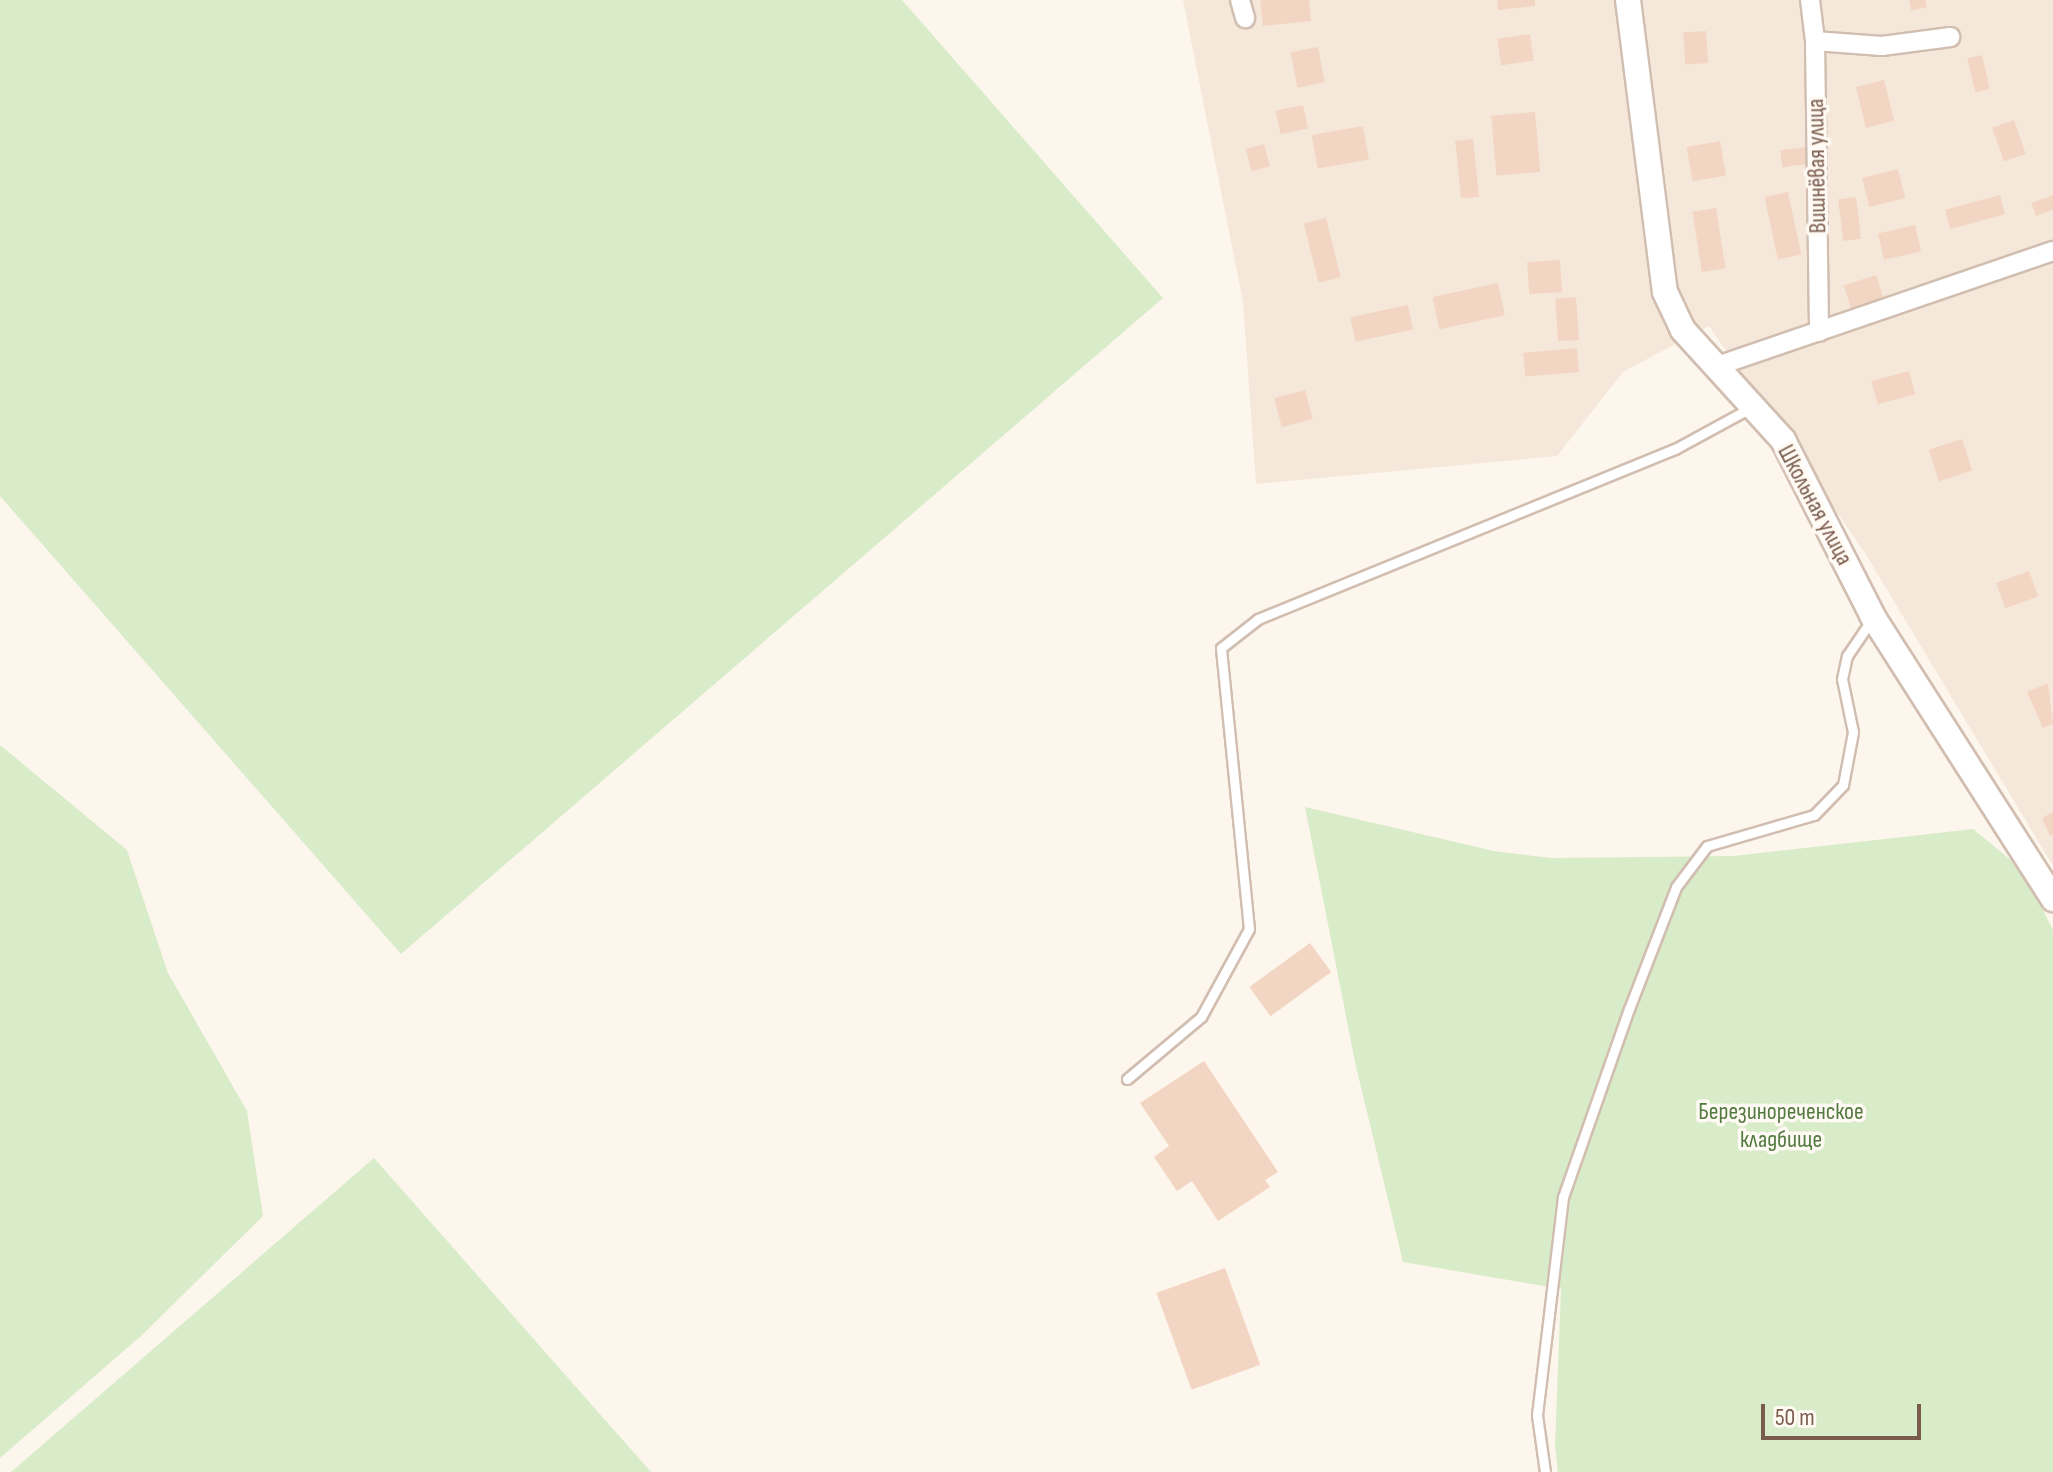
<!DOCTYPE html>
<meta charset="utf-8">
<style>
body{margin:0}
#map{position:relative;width:2053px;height:1472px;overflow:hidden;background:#fdf6ec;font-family:"Sofia Sans Condensed",sans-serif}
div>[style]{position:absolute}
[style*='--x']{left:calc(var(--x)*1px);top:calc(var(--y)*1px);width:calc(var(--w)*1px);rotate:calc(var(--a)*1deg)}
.residential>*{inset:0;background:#f5e8da}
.green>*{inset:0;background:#d8ecc9}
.building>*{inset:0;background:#f3d5c3;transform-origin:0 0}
.roads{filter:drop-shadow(2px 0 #d1beb0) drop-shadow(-2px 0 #d1beb0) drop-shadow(0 2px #d1beb0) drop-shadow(0 -2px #d1beb0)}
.lane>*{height:9px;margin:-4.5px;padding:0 4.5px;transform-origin:4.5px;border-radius:4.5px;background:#fff}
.street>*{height:18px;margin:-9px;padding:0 9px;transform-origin:9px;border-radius:9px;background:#fff}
.secondary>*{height:24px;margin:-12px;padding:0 12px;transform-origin:12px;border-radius:12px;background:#fff}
span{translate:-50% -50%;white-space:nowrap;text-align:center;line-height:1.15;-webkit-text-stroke:7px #fffaf3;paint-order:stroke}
.street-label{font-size:24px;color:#7a5c4d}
.park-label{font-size:24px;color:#537a41}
.scale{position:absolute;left:1761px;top:1404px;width:160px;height:36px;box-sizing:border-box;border:4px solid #7a5c4d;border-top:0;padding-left:10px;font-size:24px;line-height:28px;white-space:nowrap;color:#7a5c4d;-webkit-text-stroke:6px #fffaf3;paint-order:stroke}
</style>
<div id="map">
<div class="residential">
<div style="clip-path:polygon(1183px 0,2053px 0,2053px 866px,1865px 553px,1709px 326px,1623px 372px,1557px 456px,1256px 484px,1243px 302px)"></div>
</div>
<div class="green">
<div style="clip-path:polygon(0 0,902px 0,1163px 298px,401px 954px,0 496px)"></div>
<div style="clip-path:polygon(0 745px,127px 850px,168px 973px,247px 1111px,263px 1216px,141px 1336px,0 1458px)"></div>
<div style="clip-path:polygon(1305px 807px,1494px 851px,1551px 858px,1734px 856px,1973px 829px,2023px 870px,2053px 930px,2053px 1472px,1558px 1472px,1555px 1446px,1561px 1289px,1403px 1262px,1355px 1062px)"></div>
<div style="clip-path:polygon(374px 1158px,651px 1472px,11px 1472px)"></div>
</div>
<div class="building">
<div style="clip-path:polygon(1260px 0,1309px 0,1311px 21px,1263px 26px)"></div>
<div style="clip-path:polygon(1497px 0,1535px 0,1535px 6px,1498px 10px)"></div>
<div style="clip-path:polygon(1909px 0,1925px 0,1927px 7px,1911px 11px)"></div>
<div style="left:1706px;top:31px;width:32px;height:23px;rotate:86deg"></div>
<div style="left:1530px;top:34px;width:27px;height:33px;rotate:82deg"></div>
<div style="left:1318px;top:47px;width:36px;height:28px;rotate:79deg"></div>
<div style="left:1982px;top:55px;width:35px;height:15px;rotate:77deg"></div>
<div style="left:1884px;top:80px;width:42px;height:29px;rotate:76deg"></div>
<div style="left:1303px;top:105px;width:24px;height:28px;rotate:78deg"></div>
<div style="left:1535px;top:112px;width:60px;height:44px;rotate:85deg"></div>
<div style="left:2014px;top:120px;width:36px;height:23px;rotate:71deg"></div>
<div style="left:1363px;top:126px;width:34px;height:52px;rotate:80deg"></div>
<div style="left:1473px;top:139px;width:58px;height:18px;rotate:84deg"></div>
<div style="left:1720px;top:141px;width:35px;height:34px;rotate:80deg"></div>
<div style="left:1264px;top:144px;width:23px;height:19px;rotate:75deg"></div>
<div style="left:1807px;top:147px;width:17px;height:27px;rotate:83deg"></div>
<div style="left:1898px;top:169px;width:30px;height:37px;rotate:76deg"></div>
<div style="left:1788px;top:192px;width:64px;height:24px;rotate:78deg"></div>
<div style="left:2000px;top:195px;width:20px;height:57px;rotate:75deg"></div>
<div style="clip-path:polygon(2053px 195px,2053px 210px,2036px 216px,2031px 203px)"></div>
<div style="left:1856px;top:197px;width:42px;height:18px;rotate:83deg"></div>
<div style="left:1716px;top:208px;width:61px;height:24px;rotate:81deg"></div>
<div style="left:1326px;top:218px;width:61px;height:23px;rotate:76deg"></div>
<div style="left:1915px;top:225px;width:27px;height:38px;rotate:77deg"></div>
<div style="left:1560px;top:260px;width:32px;height:33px;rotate:86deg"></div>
<div style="left:1876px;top:275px;width:26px;height:34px;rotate:72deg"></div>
<div style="left:1498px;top:283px;width:33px;height:67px;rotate:78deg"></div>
<div style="left:1576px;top:297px;width:43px;height:21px;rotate:86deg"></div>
<div style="left:1408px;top:305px;width:25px;height:59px;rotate:78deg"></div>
<div style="left:1577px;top:348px;width:24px;height:54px;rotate:85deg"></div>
<div style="left:1909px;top:371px;width:24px;height:39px;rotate:75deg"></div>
<div style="left:1305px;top:390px;width:30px;height:32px;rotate:75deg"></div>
<div style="left:1962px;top:439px;width:33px;height:35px;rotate:72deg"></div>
<div style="left:2029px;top:571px;width:27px;height:35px;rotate:70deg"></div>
<div style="clip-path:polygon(2048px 683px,2053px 724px,2043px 728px,2027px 692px)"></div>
<div style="clip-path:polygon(2053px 812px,2053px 834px,2050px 836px,2042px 818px)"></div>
<div style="left:1310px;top:943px;width:36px;height:75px;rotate:54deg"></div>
<div style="clip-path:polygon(1204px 1061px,1278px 1172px,1265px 1180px,1270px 1187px,1218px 1221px,1192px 1181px,1177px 1191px,1154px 1157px,1169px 1146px,1140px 1103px)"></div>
<div style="left:1225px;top:1268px;width:103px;height:73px;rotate:70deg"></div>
</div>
<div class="roads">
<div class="lane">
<div style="--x:1127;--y:1079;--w:97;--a:-40"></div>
<div style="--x:1201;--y:1017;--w:100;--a:-61.4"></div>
<div style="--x:1249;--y:929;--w:282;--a:-95.7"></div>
<div style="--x:1221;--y:648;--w:47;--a:-38.1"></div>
<div style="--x:1258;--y:619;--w:450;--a:-22.2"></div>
<div style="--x:1675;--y:449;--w:88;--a:-28.6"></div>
<div style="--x:1545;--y:1472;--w:58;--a:-98"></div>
<div style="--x:1537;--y:1415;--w:220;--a:-83.2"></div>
<div style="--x:1563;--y:1197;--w:199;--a:-70.7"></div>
<div style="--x:1629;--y:1009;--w:131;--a:-68.9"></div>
<div style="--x:1676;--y:887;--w:51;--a:-52.9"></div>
<div style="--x:1707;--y:846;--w:111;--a:-16.2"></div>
<div style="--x:1814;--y:815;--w:42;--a:-46"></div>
<div style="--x:1843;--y:785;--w:54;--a:-79.3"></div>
<div style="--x:1853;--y:732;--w:54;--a:-101.7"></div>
<div style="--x:1842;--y:679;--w:24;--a:-78"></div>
<div style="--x:1847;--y:656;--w:45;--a:-56"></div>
</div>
<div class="street">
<div style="--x:1240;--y:0;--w:19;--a:74"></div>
<div style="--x:1810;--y:0;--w:41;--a:83"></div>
<div style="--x:1815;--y:41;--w:291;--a:89.2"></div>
<div style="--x:1815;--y:41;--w:67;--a:4.3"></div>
<div style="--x:1882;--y:46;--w:69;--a:-7.5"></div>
<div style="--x:1714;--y:367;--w:358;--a:-18.9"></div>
</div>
<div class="secondary">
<div style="--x:1628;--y:0;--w:294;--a:82.8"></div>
<div style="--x:1665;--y:292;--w:42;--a:64.7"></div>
<div style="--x:1683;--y:330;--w:149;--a:47.7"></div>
<div style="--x:1783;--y:440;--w:199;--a:63"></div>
<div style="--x:1873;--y:617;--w:335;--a:57.4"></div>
</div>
</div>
<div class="street-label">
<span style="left:1817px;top:166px;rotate:-91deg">Вишнёвая улица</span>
<span style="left:1815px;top:505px;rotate:62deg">Школьная улица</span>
</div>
<div class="park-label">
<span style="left:1781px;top:1126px">Березинореченское<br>кладбище</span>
</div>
<div class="scale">50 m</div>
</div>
